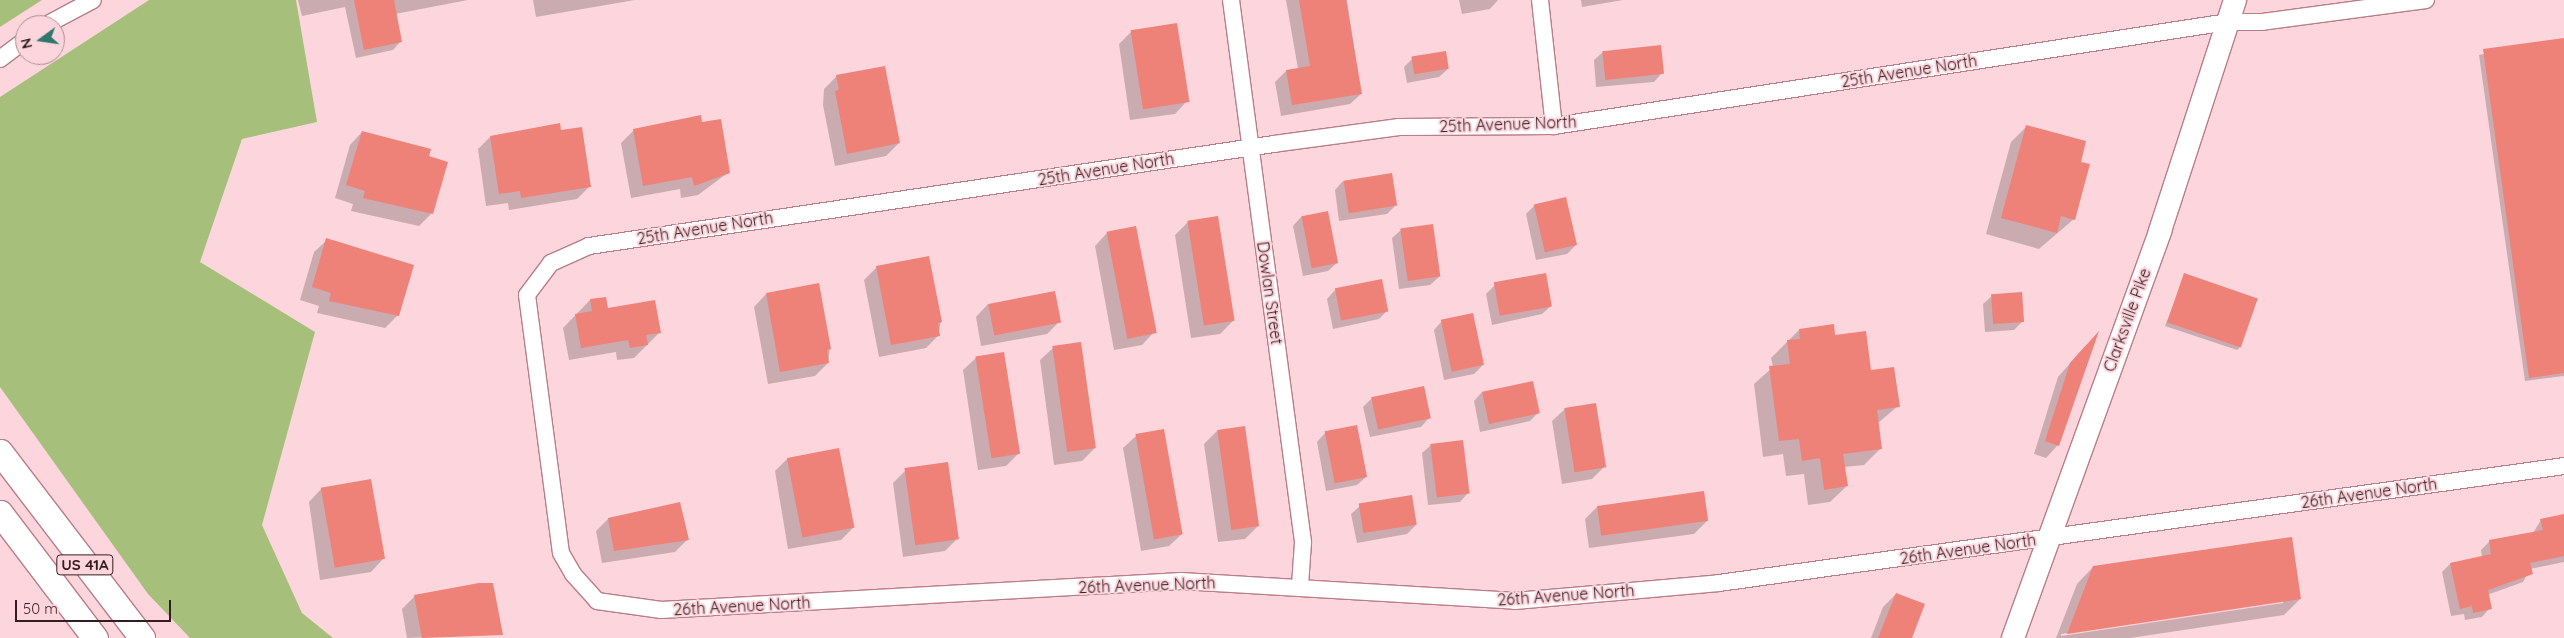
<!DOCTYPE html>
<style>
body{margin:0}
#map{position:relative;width:2564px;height:638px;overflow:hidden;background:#fdd6dd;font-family:Quicksand,sans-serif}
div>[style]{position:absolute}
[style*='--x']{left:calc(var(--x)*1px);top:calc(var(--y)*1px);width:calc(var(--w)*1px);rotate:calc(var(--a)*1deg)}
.green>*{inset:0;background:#a6c07c}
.shadow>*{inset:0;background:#0003}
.building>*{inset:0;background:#ee8178;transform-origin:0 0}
.roads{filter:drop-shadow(1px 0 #b87e89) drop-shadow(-1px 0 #b87e89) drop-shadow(0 1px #b87e89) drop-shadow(0 -1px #b87e89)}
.minor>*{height:16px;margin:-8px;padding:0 8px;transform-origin:8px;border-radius:8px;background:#fff}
.secondary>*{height:22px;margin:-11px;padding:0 11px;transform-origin:11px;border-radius:11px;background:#fff}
.primary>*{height:25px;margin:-12.5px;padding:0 12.5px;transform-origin:12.5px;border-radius:12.5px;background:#fff}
span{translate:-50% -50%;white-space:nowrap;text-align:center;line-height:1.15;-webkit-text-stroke:4px #fdd6dd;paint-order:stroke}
.shield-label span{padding:1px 4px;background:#fdd6dd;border:1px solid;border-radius:4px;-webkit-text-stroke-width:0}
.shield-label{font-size:15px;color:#341d22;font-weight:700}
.street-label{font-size:16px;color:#341d22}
.north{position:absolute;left:15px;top:15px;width:50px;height:50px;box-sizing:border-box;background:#fdd6dd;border:1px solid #ad8c92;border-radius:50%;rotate:256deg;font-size:14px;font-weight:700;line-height:20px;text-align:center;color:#341d22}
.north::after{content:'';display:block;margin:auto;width:18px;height:22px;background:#307770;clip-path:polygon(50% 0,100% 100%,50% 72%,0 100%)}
.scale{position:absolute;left:15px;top:600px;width:156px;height:22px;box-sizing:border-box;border:2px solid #341d22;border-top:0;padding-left:6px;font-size:15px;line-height:18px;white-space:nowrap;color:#341d22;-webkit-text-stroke:4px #fdd6dd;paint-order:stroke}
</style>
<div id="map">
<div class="green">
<div style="clip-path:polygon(0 0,42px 0,0 27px)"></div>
<div style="clip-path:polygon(149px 0,296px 0,317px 122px,242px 139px,200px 262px,315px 332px,262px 525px,302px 613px,333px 638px,190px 638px,148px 594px,0 387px,0 97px)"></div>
</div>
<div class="shadow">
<div style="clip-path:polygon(298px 0,468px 0,395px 14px,401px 41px,393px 50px,356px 58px,345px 7px,302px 16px)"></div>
<div style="clip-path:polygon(533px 0,635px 0,536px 17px)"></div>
<div style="clip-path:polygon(1286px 0,1347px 0,1361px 94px,1350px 104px,1281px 116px,1275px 82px,1286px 71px,1298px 69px)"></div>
<div style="clip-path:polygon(1459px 0,1498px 0,1490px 9px,1462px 14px)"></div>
<div style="clip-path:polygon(1581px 0,1623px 0,1582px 7px)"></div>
<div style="clip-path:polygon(1132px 31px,1187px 101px,1175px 114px,1130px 120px,1119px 44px)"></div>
<div style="clip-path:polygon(2564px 39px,2564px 376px,2525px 381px,2479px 55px)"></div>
<div style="clip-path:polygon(1603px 52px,1662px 73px,1654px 82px,1596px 87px,1594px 60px)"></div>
<div style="clip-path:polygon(1413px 58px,1448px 69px,1439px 77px,1407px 83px,1404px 67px)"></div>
<div style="clip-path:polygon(837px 76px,899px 143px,886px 156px,835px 166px,823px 105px,824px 89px)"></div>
<div style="clip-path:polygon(701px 124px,729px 172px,698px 195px,681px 198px,680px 189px,631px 198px,621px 143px,634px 130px)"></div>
<div style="clip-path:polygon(2027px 126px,2079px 162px,2074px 219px,2039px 249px,1986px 234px,2011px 142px)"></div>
<div style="clip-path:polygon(362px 132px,428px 157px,432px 213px,419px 226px,351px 211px,353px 204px,335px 198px,350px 145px)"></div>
<div style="clip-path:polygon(560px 132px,590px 186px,577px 199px,509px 210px,508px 203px,486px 206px,478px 149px,490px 137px)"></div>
<div style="clip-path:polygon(1343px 181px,1395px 206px,1387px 214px,1339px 221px,1335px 190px)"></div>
<div style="clip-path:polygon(1535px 205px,1576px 245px,1567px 254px,1536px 260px,1526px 214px)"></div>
<div style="clip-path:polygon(1327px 212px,1337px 263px,1328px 271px,1303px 276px,1293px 226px,1301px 217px)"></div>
<div style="clip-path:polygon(1188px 222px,1233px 321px,1220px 334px,1191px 338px,1175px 235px)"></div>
<div style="clip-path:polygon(1401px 230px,1439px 277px,1430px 285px,1399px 289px,1392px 238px)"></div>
<div style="clip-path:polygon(1107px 233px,1154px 332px,1142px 345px,1114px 350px,1095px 246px)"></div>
<div style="clip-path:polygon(327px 240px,398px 315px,385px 328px,317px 313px,319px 306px,300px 300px,314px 252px)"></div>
<div style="clip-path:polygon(877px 267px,941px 321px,938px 336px,926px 348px,879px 357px,864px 280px)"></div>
<div style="clip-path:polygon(2185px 275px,2241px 346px,2237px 350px,2165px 326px)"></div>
<div style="clip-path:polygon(1495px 285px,1551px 306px,1542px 314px,1492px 325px,1486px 294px)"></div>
<div style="clip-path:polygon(1335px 290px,1387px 311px,1379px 319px,1333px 329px,1327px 299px)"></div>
<div style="clip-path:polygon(766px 294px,830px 348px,828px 363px,815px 376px,768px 384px,754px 307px)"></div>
<div style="clip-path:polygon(1992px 296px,2022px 322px,2014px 330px,1985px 332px,1983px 304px)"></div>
<div style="clip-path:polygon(590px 300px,607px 309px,659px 333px,634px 358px,617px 360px,616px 352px,569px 360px,563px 328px)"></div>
<div style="clip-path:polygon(988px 304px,1059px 322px,1047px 334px,981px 346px,976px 317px)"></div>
<div style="clip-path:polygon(1442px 321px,1483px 365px,1474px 374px,1444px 380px,1434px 330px)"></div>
<div style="clip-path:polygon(1799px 330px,1834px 337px,1898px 406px,1878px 423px,1881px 448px,1864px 465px,1844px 467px,1847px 486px,1830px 502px,1808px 505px,1804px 474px,1786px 476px,1783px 454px,1763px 457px,1754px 384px,1773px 367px,1771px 358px)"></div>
<div style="clip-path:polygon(2086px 345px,2058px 445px,2046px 458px,2034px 454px,2058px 377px)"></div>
<div style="clip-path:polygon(1053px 348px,1095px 448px,1082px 461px,1054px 465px,1040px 360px)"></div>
<div style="clip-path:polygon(976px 358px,1018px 454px,1006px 466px,978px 470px,963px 370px)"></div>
<div style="clip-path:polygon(1482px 392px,1539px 412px,1530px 421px,1480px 432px,1474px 401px)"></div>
<div style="clip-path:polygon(1372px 398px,1429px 418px,1421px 427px,1370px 437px,1363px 407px)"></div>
<div style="clip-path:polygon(1565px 409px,1604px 467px,1592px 479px,1562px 484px,1552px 421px)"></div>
<div style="clip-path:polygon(1244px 427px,1258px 526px,1245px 539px,1218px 542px,1204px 444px,1217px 431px)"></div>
<div style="clip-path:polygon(1325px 433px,1366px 477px,1357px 485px,1326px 491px,1317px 442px)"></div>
<div style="clip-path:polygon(1136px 436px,1182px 534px,1169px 546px,1141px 551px,1123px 448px)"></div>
<div style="clip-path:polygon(1431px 445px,1468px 493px,1460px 502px,1428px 505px,1422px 453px)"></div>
<div style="clip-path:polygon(788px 458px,854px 527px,841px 540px,788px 549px,775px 471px)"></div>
<div style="clip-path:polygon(906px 470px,958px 538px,945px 551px,903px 557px,893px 483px)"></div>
<div style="clip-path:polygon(321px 489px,383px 559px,371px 572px,320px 580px,309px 502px)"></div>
<div style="clip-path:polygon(1360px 506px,1416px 525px,1407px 534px,1357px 543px,1351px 514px)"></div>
<div style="clip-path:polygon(1598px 506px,1707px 521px,1694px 534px,1589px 548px,1585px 519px)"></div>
<div style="clip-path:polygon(2564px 516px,2564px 562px,2530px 569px,2523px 582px,2487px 595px,2490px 608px,2482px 617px,2465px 620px,2464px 614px,2451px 616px,2442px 572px,2450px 564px,2482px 557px,2481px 550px,2489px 542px,2533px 533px,2541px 520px)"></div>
<div style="clip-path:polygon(608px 519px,687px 540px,675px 552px,602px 563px,596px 531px)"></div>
<div style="clip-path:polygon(evenodd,2093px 567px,2300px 599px,2284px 615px,2130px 638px,2056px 638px,2077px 584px,2093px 567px,2283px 601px,2283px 603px,2061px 636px,2061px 634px,2283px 601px)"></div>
<div style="clip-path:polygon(1896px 594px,1911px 638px,1871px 638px,1883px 607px)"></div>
<div style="clip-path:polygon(415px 596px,502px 634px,407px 638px,402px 609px)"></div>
</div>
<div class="building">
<div style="clip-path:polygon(354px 0,394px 0,402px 42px,364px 50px)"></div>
<div style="clip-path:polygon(1299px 0,1346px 0,1362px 94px,1292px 105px,1286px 70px,1310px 66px)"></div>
<div style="left:1177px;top:23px;width:80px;height:47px;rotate:81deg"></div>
<div style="clip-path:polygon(2564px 38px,2564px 373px,2529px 378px,2483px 49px)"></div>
<div style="left:1661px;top:45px;width:29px;height:59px;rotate:84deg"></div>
<div style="left:1446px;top:51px;width:18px;height:35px;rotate:81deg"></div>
<div style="clip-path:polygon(885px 66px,900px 143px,847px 154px,835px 91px,839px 90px,836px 75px)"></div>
<div style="clip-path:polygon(701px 115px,702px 122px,721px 119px,730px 173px,694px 186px,692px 177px,643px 186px,633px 129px)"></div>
<div style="clip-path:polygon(560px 123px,561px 130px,582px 127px,591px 187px,521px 198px,520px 191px,499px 194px,490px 136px)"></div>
<div style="clip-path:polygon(2026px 125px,2086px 141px,2081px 162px,2090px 164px,2075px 220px,2061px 216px,2057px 233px,2001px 218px)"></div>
<div style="clip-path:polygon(362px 131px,431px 149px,429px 156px,448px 162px,433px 214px,363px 198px,365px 191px,346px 185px)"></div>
<div style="left:1392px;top:173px;width:33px;height:49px;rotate:81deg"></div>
<div style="left:1566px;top:197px;width:49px;height:33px;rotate:77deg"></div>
<div style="left:1328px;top:211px;width:53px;height:27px;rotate:79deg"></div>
<div style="left:1218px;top:216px;width:106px;height:31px;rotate:81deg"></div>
<div style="left:1433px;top:224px;width:53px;height:33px;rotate:82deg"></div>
<div style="left:1136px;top:226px;width:109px;height:30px;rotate:79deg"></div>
<div style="clip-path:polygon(326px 238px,414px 265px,399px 316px,329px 301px,331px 293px,312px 287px)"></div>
<div style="clip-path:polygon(929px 256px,942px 322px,938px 323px,940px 336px,891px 345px,876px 266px)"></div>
<div style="left:1546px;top:273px;width:34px;height:53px;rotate:80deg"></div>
<div style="left:2184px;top:273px;width:78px;height:52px;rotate:19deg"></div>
<div style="left:1382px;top:279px;width:33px;height:48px;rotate:79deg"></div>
<div style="clip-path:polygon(819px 283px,831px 349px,827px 350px,829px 363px,780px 372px,766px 293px)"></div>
<div style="left:1055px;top:291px;width:32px;height:68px;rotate:79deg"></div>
<div style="left:2022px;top:292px;width:30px;height:31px;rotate:86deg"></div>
<div style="clip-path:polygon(606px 297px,608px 308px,655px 300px,661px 333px,646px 335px,648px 345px,630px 348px,628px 340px,581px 348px,575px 314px,592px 311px,590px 299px)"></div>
<div style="left:1473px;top:313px;width:53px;height:33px;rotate:78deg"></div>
<div style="clip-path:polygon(1834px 324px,1835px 335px,1866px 331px,1871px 370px,1894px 367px,1900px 407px,1877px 410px,1882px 449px,1843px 454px,1848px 486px,1824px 490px,1820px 458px,1802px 461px,1799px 439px,1779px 441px,1769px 366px,1790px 364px,1787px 340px,1800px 339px,1799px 329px)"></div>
<div style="clip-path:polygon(2099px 331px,2059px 446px,2045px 441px,2070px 363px)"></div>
<div style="left:1081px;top:342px;width:107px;height:29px;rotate:82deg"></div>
<div style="left:1004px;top:352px;width:103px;height:29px;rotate:81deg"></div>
<div style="left:1533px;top:381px;width:33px;height:52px;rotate:78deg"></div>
<div style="left:1424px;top:386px;width:33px;height:54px;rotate:78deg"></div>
<div style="left:1596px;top:403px;width:65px;height:32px;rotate:81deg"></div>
<div style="left:1357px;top:425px;width:53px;height:33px;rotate:79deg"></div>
<div style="left:1245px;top:426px;width:101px;height:28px;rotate:82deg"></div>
<div style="left:1164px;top:429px;width:107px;height:29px;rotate:80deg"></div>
<div style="left:1463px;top:440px;width:54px;height:33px;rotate:83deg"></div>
<div style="left:839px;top:448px;width:81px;height:53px;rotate:79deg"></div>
<div style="left:948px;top:462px;width:78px;height:44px;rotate:82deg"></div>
<div style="left:371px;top:479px;width:81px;height:51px;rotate:80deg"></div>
<div style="left:1704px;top:491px;width:30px;height:108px;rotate:82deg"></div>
<div style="left:1412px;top:495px;width:30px;height:54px;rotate:81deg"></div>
<div style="clip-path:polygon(680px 502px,689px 540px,614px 551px,608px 518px)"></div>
<div style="clip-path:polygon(2564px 514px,2564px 556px,2530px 563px,2533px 574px,2488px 590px,2492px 609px,2473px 613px,2472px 606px,2460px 609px,2450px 563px,2491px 554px,2489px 540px,2543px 530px,2540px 519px)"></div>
<div style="clip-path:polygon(2292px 537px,2301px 599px,2067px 634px,2093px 566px)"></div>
<div style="clip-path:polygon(479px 583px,493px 583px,503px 635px,422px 638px,414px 595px)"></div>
<div style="clip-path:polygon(1896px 593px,1925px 604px,1912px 638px,1878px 638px)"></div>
</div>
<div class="roads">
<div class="minor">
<div style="--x:1231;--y:0;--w:547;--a:82.43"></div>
<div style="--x:1303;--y:542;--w:44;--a:93.9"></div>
<div style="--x:1540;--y:0;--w:127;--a:83.7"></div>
<div style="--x:2426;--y:0;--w:165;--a:172.4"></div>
<div style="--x:2262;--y:22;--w:34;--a:180"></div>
<div style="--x:2228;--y:22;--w:682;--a:171.23"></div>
<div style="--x:1554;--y:126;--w:155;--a:179.6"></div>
<div style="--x:1399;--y:127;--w:126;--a:172.3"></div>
<div style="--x:1274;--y:144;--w:693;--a:171.53"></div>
<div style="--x:589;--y:246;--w:42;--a:155.9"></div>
<div style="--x:551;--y:263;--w:40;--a:127"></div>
<div style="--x:527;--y:295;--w:260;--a:82.5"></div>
<div style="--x:561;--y:553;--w:24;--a:60"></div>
<div style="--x:573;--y:574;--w:36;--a:48"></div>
<div style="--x:597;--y:601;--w:65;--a:8"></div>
<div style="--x:661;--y:610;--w:521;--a:-3.19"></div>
<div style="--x:1181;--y:581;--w:335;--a:3.4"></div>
<div style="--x:1515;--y:601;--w:205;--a:-5"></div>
<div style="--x:1719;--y:583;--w:853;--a:-7.88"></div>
<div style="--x:46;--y:25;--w:53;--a:-28"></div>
<div style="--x:0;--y:59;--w:31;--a:-37"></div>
</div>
<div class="secondary">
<div style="--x:2013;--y:638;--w:433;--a:-70.1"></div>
<div style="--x:2160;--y:231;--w:243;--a:-72"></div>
</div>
<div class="primary">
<div style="--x:0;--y:452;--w:234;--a:52.6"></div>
<div style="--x:0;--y:513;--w:157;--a:52.8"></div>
</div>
</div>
<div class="shield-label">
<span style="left:85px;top:565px">US 41A</span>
</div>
<div class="street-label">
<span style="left:1909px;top:71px;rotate:-9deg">25th Avenue North</span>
<span style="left:1508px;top:124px;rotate:-2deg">25th Avenue North</span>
<span style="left:1106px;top:169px;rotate:-9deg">25th Avenue North</span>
<span style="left:705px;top:228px;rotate:-9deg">25th Avenue North</span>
<span style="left:1270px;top:293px;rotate:82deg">Dowlan Street</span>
<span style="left:2127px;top:320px;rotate:-70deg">Clarksville Pike</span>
<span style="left:2369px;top:493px;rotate:-8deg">26th Avenue North</span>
<span style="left:1968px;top:549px;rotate:-8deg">26th Avenue North</span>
<span style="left:1147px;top:585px;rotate:-2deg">26th Avenue North</span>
<span style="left:1566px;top:595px;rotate:-4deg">26th Avenue North</span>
<span style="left:742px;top:606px;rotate:-3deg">26th Avenue North</span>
</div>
<div class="north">N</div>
<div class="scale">50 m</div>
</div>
